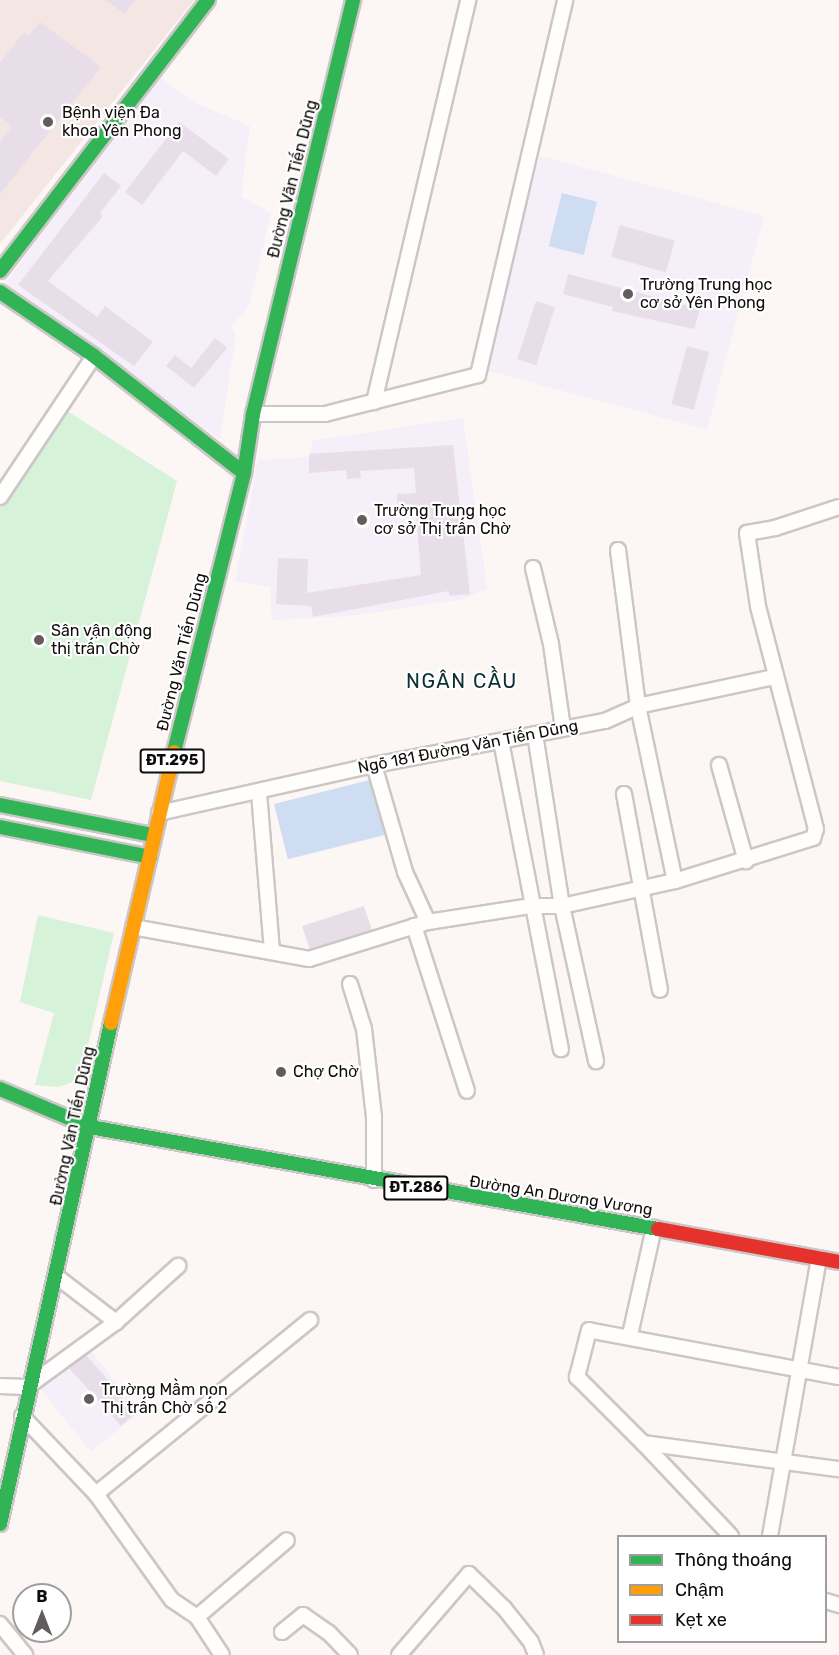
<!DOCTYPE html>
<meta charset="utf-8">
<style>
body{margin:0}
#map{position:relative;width:839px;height:1655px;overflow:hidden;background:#fcf6f4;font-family:Rubik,sans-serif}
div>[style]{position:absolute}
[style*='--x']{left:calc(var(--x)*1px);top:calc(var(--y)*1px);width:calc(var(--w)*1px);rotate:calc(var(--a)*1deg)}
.built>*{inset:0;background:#f4e7e3}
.education>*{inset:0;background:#f4eff8;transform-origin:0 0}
.green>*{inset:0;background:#d6f2d9}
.water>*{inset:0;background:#ceddf1;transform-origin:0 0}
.building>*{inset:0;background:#e8dee9;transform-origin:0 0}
.roads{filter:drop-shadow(2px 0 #ccc7c6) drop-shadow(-2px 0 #ccc7c6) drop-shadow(0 2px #ccc7c6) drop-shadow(0 -2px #ccc7c6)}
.street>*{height:14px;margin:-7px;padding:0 7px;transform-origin:7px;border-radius:7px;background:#fffefd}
.fast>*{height:14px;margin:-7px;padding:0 7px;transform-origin:7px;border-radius:7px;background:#30b455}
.slow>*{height:14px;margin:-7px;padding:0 7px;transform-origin:7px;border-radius:7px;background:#ff9f0a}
.jam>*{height:14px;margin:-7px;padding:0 7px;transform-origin:7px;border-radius:7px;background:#e5322d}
.dots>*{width:16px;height:16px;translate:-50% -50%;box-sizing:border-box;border:3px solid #fff;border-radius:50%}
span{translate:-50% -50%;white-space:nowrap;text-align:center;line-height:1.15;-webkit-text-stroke:4.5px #fff;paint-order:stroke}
.shield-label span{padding:2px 4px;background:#fff;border:2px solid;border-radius:4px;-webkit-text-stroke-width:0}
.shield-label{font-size:15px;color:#0f0b0a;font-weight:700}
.poi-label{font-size:16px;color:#0f0b0a}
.left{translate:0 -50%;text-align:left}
.street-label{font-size:16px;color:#0f0b0a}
.quarter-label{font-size:20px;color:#0c3033;letter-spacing:1.5px}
.legend{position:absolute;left:617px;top:1535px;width:210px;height:108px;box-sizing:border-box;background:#fff;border:2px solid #9f9d9d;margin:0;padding:8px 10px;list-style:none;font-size:18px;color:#0f0b0a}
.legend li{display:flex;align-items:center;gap:12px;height:30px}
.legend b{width:30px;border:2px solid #9f9d9d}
.north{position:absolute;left:12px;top:1583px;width:60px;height:60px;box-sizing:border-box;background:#fff;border:2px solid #9f9d9d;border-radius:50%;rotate:0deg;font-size:16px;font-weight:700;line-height:24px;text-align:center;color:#0f0b0a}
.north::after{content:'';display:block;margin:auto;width:21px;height:27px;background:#625d5c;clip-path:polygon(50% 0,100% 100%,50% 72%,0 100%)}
</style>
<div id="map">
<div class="built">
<div style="clip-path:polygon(0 0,194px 0,0 244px)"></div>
</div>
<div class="education">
<div style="clip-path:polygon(160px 78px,198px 104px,250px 126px,241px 197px,271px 213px,249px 306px,231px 327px,236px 333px,220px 439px,2px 287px)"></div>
<div style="left:540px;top:156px;width:232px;height:221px;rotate:15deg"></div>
<div style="clip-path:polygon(463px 418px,487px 588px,464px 599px,350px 616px,272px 620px,270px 587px,235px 581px,258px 460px,310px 457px,312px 441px)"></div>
<div style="left:89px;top:1349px;width:81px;height:63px;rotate:51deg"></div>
</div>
<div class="green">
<div style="clip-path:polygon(67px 411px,177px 481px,91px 800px,0 781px,0 508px)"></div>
<div style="clip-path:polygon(38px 915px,114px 933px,80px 1079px,59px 1087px,35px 1085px,54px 1013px,20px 1002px)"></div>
</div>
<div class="water">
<div style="left:562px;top:193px;width:36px;height:55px;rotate:14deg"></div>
<div style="left:374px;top:779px;width:57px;height:103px;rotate:76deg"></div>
</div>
<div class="building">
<div style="clip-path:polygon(106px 0,135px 0,124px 14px)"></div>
<div style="clip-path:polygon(40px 22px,101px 67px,0 194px,0 142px,12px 127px,0 117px,0 63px,24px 32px,29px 36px)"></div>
<div style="clip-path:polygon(179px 122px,229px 159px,216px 176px,183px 151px,142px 205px,125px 192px)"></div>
<div style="clip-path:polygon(104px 173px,121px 186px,100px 213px,103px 216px,48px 281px,97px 317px,105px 306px,153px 342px,134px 366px,18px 285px)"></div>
<div style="left:620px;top:225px;width:57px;height:33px;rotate:16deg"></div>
<div style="clip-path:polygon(568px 274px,700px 309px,694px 329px,612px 311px,613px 307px,563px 294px)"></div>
<div style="left:536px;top:301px;width:20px;height:61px;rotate:18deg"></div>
<div style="clip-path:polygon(215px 338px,227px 348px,194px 388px,166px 366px,175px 355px,191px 368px)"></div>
<div style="left:687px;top:346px;width:23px;height:60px;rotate:15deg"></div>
<div style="clip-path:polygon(453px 445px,470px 594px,449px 596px,449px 591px,313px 617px,311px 606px,276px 604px,278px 558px,308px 559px,307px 593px,421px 575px,416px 512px,398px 513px,397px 494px,416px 493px,414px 468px,360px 471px,361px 478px,347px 479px,346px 470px,309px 473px,309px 454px)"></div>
<div style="left:364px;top:906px;width:25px;height:65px;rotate:72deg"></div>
<div style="clip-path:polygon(86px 1355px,123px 1397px,119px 1401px,132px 1416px,121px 1426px,69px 1368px)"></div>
</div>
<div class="roads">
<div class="street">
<div style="--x:374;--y:402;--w:413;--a:-76.8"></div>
<div style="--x:253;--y:414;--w:72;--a:0"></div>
<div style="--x:325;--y:414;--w:158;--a:-14.3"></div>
<div style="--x:478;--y:375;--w:385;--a:-76.9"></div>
<div style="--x:0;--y:497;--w:169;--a:-56.3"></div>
<div style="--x:618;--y:550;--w:157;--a:82.7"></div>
<div style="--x:638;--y:706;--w:179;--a:78.1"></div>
<div style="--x:533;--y:568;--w:78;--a:76.7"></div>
<div style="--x:551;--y:644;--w:85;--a:81.9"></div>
<div style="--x:535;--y:734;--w:174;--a:81.1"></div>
<div style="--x:562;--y:906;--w:159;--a:77.6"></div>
<div style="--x:501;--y:741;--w:314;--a:79"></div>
<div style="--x:374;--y:765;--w:111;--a:73.8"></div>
<div style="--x:405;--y:872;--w:55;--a:65.3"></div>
<div style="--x:719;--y:765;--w:100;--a:74.3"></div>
<div style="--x:259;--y:793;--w:158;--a:85.3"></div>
<div style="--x:624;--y:794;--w:199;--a:79.6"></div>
<div style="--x:159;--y:813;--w:220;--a:-12.6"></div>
<div style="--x:374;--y:765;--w:235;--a:-10.8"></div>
<div style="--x:605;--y:721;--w:36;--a:-24"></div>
<div style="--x:638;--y:706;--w:140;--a:-12"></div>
<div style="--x:414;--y:926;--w:173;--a:72.2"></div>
<div style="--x:133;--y:927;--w:179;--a:10.3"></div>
<div style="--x:309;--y:959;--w:125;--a:-17.3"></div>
<div style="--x:428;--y:922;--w:103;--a:-8.9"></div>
<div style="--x:530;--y:906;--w:32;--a:0"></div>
<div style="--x:562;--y:906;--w:116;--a:-12.5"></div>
<div style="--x:675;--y:881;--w:145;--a:-17.3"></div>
<div style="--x:813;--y:838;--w:9;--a:-72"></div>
<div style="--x:816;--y:829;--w:230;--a:-104.6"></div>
<div style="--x:758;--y:606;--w:74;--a:-98.6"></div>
<div style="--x:747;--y:533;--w:28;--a:-10"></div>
<div style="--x:775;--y:528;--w:67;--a:-18.2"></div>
<div style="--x:350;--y:984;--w:47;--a:72.7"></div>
<div style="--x:364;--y:1029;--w:89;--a:83.5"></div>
<div style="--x:374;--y:1117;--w:63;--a:90"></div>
<div style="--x:56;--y:1276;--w:76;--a:37.5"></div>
<div style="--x:630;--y:1335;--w:110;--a:-77.4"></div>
<div style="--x:839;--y:1377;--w:254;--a:-169.4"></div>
<div style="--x:589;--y:1330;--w:49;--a:104.3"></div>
<div style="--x:577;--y:1377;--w:93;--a:45"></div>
<div style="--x:643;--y:1443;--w:198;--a:7.6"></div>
<div style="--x:0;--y:1386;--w:27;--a:2"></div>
<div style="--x:27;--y:1387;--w:110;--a:-36.1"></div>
<div style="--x:116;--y:1322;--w:84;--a:-42.1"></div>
<div style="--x:22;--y:1416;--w:108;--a:46.5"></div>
<div style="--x:96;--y:1494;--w:130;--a:54.4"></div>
<div style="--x:172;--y:1600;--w:30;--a:34"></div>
<div style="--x:197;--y:1617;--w:45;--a:56.7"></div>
<div style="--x:643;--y:1443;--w:128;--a:46.6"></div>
<div style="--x:96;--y:1494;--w:276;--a:-39.1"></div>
<div style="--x:770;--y:1536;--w:282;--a:-80"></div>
<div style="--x:826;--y:1601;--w:14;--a:17"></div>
<div style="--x:197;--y:1617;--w:118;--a:-40.5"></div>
<div style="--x:0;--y:1624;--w:40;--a:51"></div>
<div style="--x:282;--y:1632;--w:27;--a:-39"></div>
<div style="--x:303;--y:1615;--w:32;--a:35"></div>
<div style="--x:329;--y:1633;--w:30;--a:46"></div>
<div style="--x:399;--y:1655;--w:107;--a:-49.2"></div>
<div style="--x:469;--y:1574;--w:49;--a:44.2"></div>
<div style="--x:504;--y:1608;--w:43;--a:51.5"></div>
<div style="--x:531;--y:1642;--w:14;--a:69"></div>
</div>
<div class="fast">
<div style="--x:0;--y:271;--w:342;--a:-52.5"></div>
<div style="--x:0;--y:292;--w:114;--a:34.2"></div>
<div style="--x:94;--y:356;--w:190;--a:38"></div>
<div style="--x:174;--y:752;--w:288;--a:-75.9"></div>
<div style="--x:244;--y:473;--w:60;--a:-81.3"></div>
<div style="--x:253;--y:414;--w:426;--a:-76.4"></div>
<div style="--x:0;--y:805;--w:156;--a:11.1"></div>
<div style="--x:0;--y:827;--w:153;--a:11.3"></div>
<div style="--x:0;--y:1089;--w:98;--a:22.9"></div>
<div style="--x:90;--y:1127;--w:577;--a:10.18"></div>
<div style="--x:0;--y:1524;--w:513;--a:-77.51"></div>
</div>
<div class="slow">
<div style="--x:111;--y:1023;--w:278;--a:-76.9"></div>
</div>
<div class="jam">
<div style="--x:658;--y:1229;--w:184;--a:10.3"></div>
</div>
</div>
<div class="dots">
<div style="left:48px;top:122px;background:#625d5c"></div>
<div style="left:628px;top:294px;background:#625d5c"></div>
<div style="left:362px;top:520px;background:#625d5c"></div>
<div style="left:39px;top:640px;background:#625d5c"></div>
<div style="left:281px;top:1072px;background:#625d5c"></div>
<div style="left:89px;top:1399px;background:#625d5c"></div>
</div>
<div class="shield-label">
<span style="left:172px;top:761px">ĐT.295</span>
<span style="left:416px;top:1188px">ĐT.286</span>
</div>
<div class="poi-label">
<span class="left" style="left:62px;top:122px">Bệnh viện Đa<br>khoa Yên Phong</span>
<span class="left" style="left:640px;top:294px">Trường Trung học<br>cơ sở Yên Phong</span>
<span class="left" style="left:374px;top:520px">Trường Trung học<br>cơ sở Thị trấn Chờ</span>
<span class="left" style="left:51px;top:640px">Sân vận động<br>thị trấn Chờ</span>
<span class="left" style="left:293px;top:1072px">Chợ Chờ</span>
<span class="left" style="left:101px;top:1399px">Trường Mầm non<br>Thị trấn Chờ số 2</span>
</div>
<div class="street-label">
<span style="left:293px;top:179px;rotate:-76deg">Đường Văn Tiến Dũng</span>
<span style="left:182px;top:652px;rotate:-76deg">Đường Văn Tiến Dũng</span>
<span style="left:468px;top:747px;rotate:-11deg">Ngõ 181 Đường Văn Tiến Dũng</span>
<span style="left:73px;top:1126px;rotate:-78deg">Đường Văn Tiến Dũng</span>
<span style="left:561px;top:1196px;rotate:9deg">Đường An Dương Vương</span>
</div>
<div class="quarter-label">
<span style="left:462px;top:681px">NGÂN CẦU</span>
</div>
<ul class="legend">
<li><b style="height:8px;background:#30b455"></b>Thông thoáng</li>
<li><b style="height:8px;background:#ff9f0a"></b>Chậm</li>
<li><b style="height:8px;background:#e5322d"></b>Kẹt xe</li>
</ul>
<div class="north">B</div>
</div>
